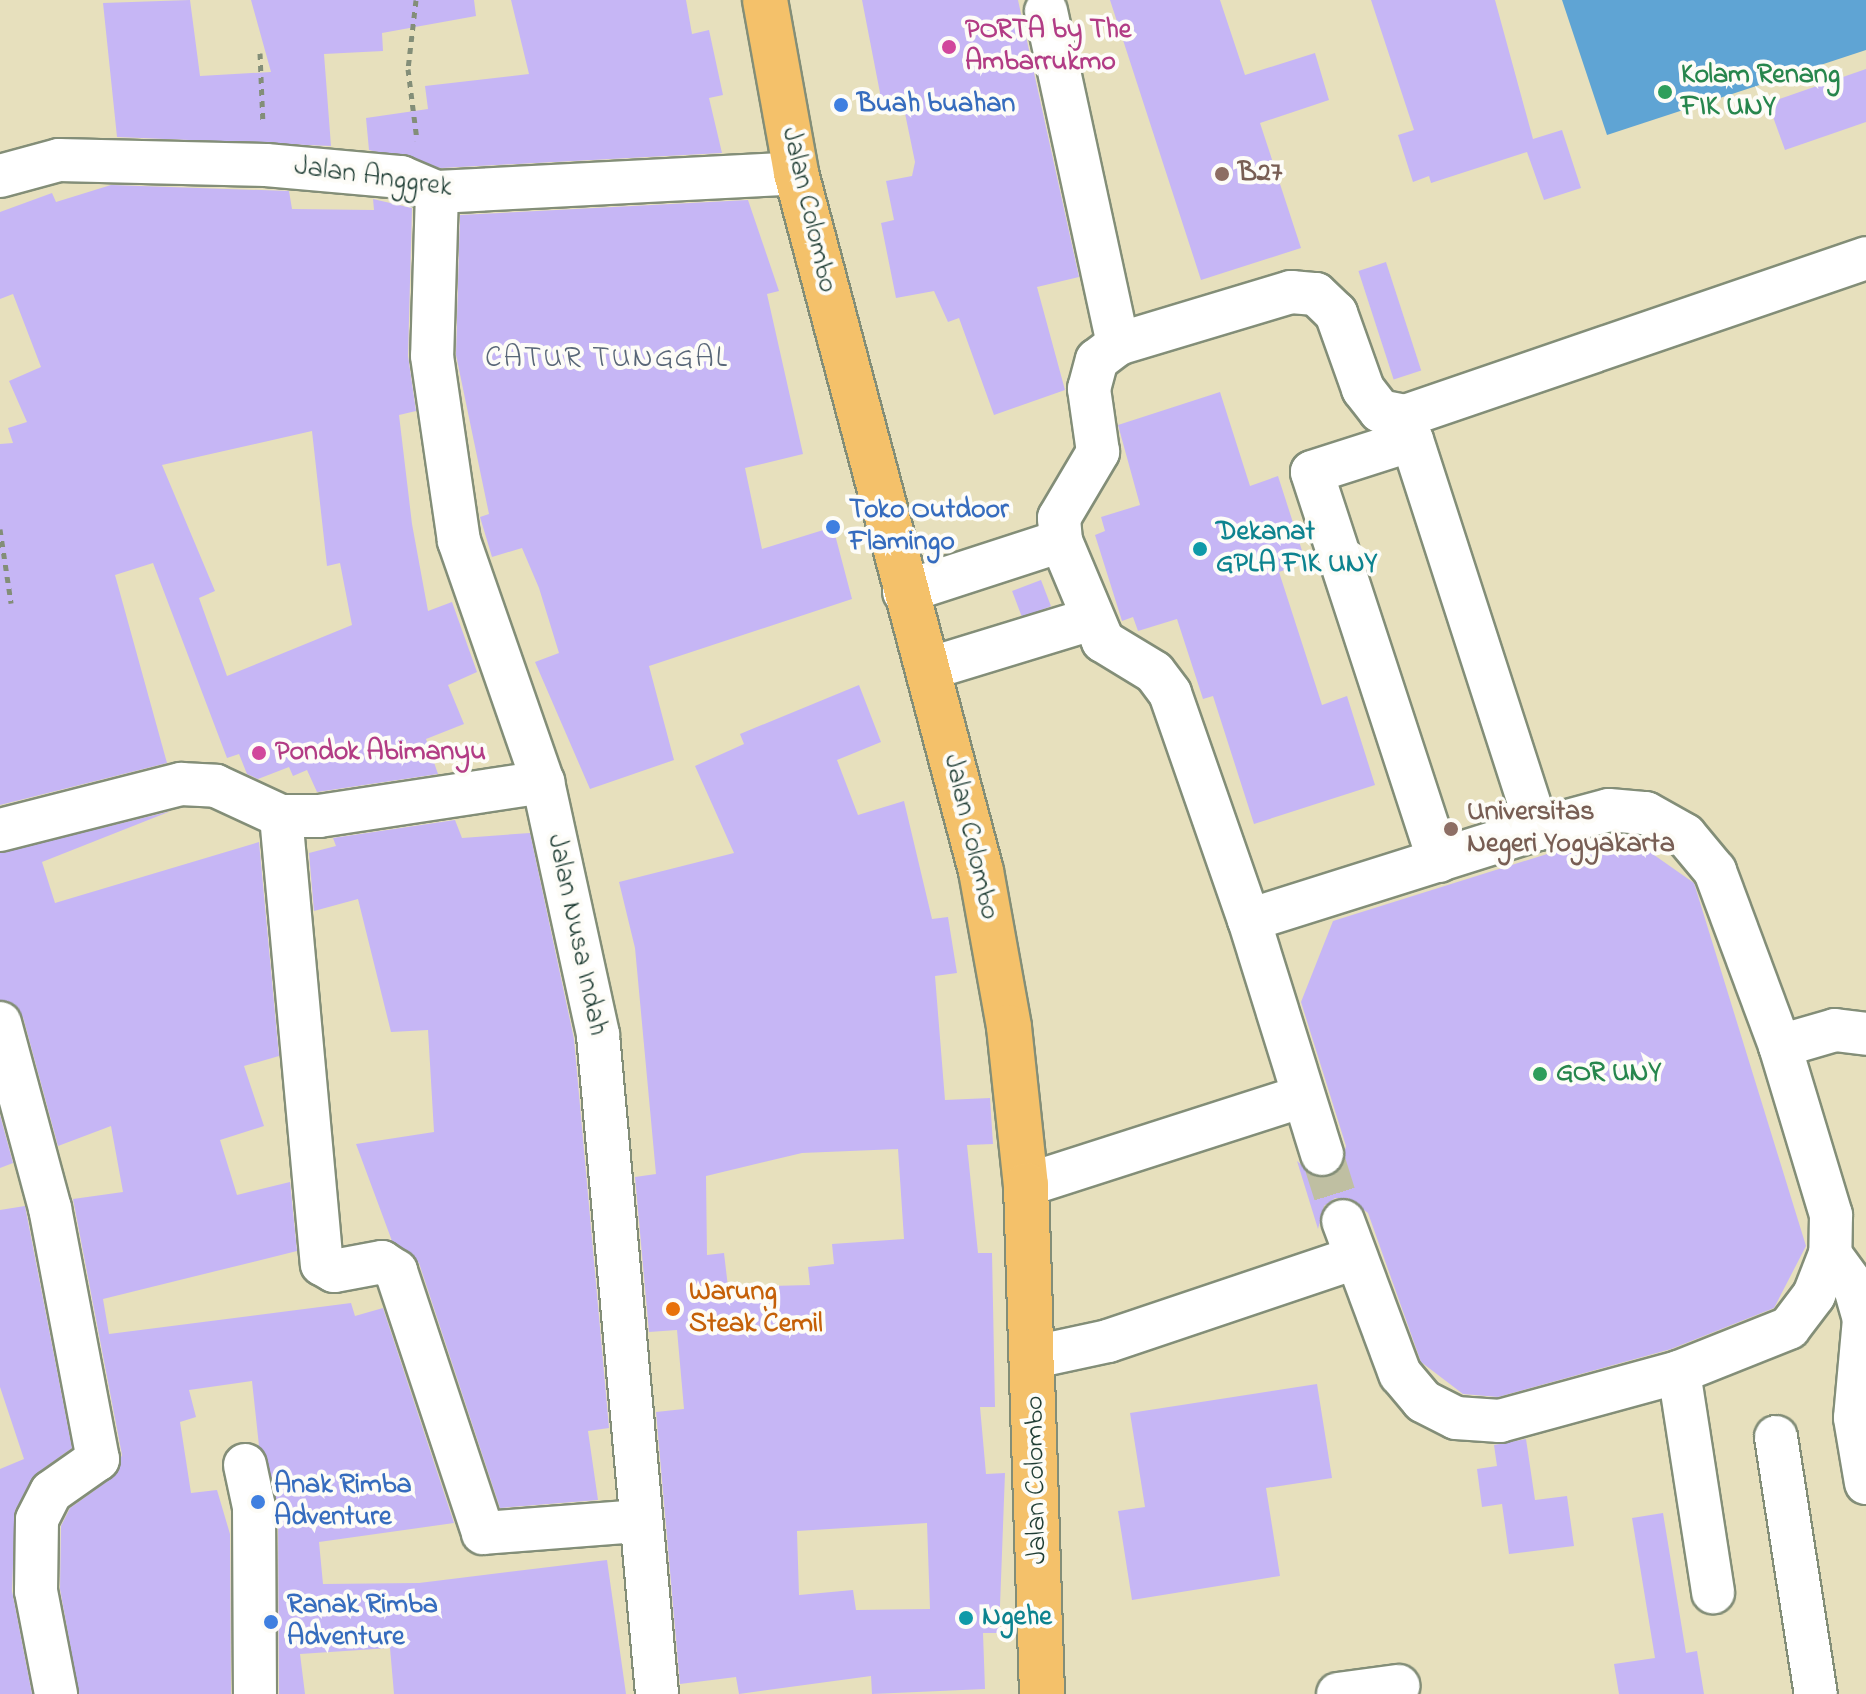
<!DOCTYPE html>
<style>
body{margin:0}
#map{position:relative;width:1866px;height:1694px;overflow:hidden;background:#e7e0bd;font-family:"Indie Flower",sans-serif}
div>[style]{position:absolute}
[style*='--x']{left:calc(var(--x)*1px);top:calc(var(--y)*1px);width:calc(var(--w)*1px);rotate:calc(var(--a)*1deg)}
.water>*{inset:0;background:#5fa4d4}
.building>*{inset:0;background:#c6b6f5;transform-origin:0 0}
.minor-tunnel>*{height:42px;margin-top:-21px;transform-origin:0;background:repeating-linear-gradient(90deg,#bfbfa2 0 42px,transparent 0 63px)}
.path>*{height:5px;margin-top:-2.5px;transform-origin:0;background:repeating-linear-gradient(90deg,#838e78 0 6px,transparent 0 12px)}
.roads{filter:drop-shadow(2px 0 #838e78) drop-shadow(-2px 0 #838e78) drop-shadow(0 2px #838e78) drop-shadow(0 -2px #838e78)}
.minor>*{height:42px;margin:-21px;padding:0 21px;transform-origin:21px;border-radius:21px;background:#fff}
.major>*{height:44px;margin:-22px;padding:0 22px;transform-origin:22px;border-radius:22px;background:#f4c16a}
.dots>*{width:22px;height:22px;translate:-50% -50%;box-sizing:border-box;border:4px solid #fdfcf7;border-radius:50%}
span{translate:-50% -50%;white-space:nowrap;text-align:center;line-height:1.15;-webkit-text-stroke:8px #fdfcf7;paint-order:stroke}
.hotel-label{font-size:28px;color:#b23c85;font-weight:700}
.left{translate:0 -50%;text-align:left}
.leisure-label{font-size:28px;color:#27864d;font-weight:700}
.shop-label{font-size:28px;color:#366cbe;font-weight:700}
.education-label{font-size:28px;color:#785e54;font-weight:700}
.street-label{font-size:28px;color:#1f3d34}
.culture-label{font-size:28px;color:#0d838f;font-weight:700}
.food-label{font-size:28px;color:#c56008;font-weight:700}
.neighbourhood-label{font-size:30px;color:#596778;letter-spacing:2px}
</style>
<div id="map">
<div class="water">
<div style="clip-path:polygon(1562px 0,1866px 0,1866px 50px,1607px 135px)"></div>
</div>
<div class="building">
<div style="clip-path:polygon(190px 0,200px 76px,271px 72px,251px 0,474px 0,476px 16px,382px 33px,383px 51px,324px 54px,331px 146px,117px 137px,103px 3px)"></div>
<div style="clip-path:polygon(511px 0,686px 0,692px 34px,709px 30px,723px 95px,709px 98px,722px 153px,441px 168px,369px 150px,366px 118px,428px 109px,425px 86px,529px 74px)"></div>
<div style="clip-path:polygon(862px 0,1018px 0,1079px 277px,1037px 287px,1065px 390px,994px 415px,959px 318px,948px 322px,934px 291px,896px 298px,881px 223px,894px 220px,886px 181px,912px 176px,915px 162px,901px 94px,881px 98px)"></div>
<div style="clip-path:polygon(1110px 0,1220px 0,1245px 75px,1315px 53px,1329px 100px,1260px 123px,1301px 248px,1201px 280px)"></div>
<div style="clip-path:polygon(1371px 0,1495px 0,1533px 139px,1562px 130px,1581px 188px,1544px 200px,1527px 152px,1431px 183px,1429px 176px,1413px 182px,1398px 135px,1414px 130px)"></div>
<div style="clip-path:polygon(1866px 69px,1866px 122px,1785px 150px,1768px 103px)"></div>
<div style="clip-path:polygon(evenodd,111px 185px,289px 191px,292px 209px,374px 210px,373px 199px,412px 208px,408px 356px,416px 411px,399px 415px,412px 524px,428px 611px,452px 602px,477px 672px,448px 685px,464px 724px,426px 739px,438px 774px,317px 792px,307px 770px,293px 776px,289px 767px,258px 779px,247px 774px,239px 754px,227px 758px,153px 563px,115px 575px,167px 763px,0 805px,0 444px,13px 443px,8px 428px,27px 422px,9px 381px,41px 367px,13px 294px,0 299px,0 212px,52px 193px,56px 202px,111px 185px,312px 431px,327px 566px,340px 563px,352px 625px,227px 676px,199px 598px,215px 591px,162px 465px,312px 431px)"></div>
<div style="clip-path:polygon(748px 200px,779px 291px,767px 294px,803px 454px,745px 468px,762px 549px,833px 527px,852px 599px,649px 666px,674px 760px,590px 789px,535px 662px,559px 653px,539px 588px,522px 548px,492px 557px,480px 517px,489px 514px,456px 355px,460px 215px)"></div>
<div style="left:1386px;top:262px;width:114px;height:29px;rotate:72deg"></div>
<div style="clip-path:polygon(1220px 392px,1250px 486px,1278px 476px,1306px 563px,1279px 572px,1322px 705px,1347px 696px,1375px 785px,1254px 824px,1213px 696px,1203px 699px,1177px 619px,1138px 631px,1133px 617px,1122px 621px,1095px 535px,1105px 531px,1101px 517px,1140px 505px,1118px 425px)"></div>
<div style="left:1041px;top:580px;width:28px;height:31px;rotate:69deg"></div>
<div style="clip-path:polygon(evenodd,859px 685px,881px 742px,837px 760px,858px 815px,904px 801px,932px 919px,948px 917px,957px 973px,935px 976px,945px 1100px,990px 1098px,993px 1144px,967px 1145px,978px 1253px,992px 1253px,995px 1407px,980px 1407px,986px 1474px,1005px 1473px,999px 1633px,983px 1633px,985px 1689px,872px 1694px,871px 1676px,739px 1694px,736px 1677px,680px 1684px,656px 1412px,684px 1409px,677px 1330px,649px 1332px,635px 1177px,656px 1174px,635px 948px,619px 882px,734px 853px,695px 766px,744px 744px,740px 734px,859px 685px,898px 1149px,904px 1239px,832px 1244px,834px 1264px,808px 1267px,810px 1285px,728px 1287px,724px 1253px,707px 1255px,706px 1176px,802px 1153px,898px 1149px,859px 685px,927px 1523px,930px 1609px,856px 1610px,853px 1590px,799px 1595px,797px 1531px,927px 1523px)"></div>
<div style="clip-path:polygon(171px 811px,42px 862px,55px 903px,259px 842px,279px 1056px,244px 1066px,264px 1126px,220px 1140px,237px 1195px,290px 1182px,297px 1251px,103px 1299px,109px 1334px,351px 1303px,355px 1316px,383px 1308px,454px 1523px,319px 1542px,323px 1584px,419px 1583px,607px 1560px,626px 1694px,394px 1694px,390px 1648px,300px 1654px,305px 1694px,279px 1694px,278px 1507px,259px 1446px,252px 1381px,189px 1390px,196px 1417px,180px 1422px,191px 1493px,217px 1490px,230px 1534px,231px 1694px,79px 1694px,60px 1589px,61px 1526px,70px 1508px,112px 1478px,122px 1455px,73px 1199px,123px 1192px,111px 1126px,58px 1146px,23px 1017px,0 1000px,0 853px)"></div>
<div style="clip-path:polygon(455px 820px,462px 838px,530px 833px,574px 1039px,609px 1428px,588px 1431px,598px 1500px,500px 1508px,419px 1263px,392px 1241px,356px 1144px,434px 1132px,428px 1030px,391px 1032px,358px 899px,314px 911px,309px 853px,336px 846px,333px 838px)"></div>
<div style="clip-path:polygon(1611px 834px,1627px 836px,1694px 883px,1806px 1246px,1774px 1308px,1671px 1349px,1498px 1397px,1463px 1394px,1421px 1362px,1368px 1213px,1348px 1198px,1335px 1198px,1324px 1206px,1318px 1229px,1297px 1161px,1316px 1177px,1328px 1177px,1340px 1170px,1346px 1146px,1301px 1002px,1333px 921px)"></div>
<div style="clip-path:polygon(0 1115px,13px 1163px,0 1168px)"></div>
<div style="clip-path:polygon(25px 1206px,72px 1448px,37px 1473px,15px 1510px,12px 1591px,32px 1694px,0 1694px,0 1469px,24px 1459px,0 1387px,0 1210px)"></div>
<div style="clip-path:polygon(1317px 1384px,1332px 1478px,1266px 1488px,1280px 1576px,1132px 1600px,1118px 1511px,1145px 1507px,1130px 1413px)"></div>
<div style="clip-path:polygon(1526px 1439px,1535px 1500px,1567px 1496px,1574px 1546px,1509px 1554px,1502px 1504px,1482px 1507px,1477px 1469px,1497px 1466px,1494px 1445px)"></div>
<div style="clip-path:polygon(1663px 1513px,1686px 1653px,1697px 1651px,1704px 1694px,1619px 1694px,1614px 1664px,1655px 1658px,1632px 1518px)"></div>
</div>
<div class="minor-tunnel">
<div style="--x:1322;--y:1154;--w:70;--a:72.6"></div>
</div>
<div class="path">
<div style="--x:416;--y:0;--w:69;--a:96.6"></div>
<div style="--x:408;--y:69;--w:72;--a:82.8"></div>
<div style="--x:260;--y:53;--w:71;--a:87.6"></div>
<div style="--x:0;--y:529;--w:75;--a:81.5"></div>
</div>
<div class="roads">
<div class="minor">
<div style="--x:1046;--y:11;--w:341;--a:77.8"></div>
<div style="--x:0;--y:176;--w:61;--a:-15.2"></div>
<div style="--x:59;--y:160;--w:207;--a:1.4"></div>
<div style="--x:266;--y:165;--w:136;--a:5.1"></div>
<div style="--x:401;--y:177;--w:39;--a:23"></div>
<div style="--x:437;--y:192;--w:360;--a:-3"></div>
<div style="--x:437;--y:192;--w:164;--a:91.7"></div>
<div style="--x:432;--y:356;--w:187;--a:81.7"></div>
<div style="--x:459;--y:541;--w:255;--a:70.8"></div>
<div style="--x:543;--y:782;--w:259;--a:77.7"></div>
<div style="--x:598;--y:1035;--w:662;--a:84.88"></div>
<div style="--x:904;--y:592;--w:165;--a:-18"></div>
<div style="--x:928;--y:669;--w:167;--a:-17"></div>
<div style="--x:281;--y:816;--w:450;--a:84.8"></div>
<div style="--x:322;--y:1264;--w:14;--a:30"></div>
<div style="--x:334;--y:1271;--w:49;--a:-10.6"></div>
<div style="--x:382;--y:1262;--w:17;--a:33"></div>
<div style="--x:396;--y:1271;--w:276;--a:71.6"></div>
<div style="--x:483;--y:1533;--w:156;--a:-4.4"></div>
<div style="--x:0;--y:830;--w:187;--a:-14.3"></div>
<div style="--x:181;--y:784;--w:35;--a:3"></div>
<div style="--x:216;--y:786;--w:72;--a:24.8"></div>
<div style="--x:281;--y:816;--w:38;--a:0"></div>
<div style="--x:319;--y:816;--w:227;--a:-8.6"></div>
<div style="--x:1439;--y:861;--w:409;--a:-108.1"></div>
<div style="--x:1312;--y:472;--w:105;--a:-17.7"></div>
<div style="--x:1412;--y:440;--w:409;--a:72.1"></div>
<div style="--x:1249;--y:920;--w:240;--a:-109.2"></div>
<div style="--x:1170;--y:693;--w:26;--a:-127"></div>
<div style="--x:1154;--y:672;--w:60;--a:-148.7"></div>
<div style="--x:1103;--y:641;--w:108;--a:-112.8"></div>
<div style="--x:1061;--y:541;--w:23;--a:-95"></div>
<div style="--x:1059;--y:518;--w:77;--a:-59.4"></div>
<div style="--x:1098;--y:452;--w:64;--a:-98.1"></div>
<div style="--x:1089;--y:389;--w:30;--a:-75"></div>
<div style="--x:1097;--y:360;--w:26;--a:-37"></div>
<div style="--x:1118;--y:344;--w:181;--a:-16.7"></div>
<div style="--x:1291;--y:292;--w:25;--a:5"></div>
<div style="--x:1316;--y:294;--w:28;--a:44"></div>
<div style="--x:1336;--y:313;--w:81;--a:70.4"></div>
<div style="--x:1363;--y:389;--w:28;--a:52"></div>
<div style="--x:1380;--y:411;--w:25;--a:11"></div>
<div style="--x:1405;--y:416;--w:487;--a:-18.9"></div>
<div style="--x:0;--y:1023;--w:192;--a:74.9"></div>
<div style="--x:50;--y:1208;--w:256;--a:79.2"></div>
<div style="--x:98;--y:1459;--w:57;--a:144.9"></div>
<div style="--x:51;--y:1492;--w:31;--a:117"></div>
<div style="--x:37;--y:1520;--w:71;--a:90.8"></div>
<div style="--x:36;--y:1591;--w:105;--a:79"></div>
<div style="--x:1780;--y:1046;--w:57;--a:-16.2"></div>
<div style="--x:1835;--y:1030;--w:31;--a:7"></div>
<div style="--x:1322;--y:1154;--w:245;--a:-107.3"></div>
<div style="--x:1249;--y:920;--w:303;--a:-17.5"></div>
<div style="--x:1538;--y:829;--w:73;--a:-15"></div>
<div style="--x:1609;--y:810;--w:37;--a:5"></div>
<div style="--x:1646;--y:813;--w:45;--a:29.4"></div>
<div style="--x:1685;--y:835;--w:47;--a:50.2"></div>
<div style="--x:1715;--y:871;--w:187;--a:69.6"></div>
<div style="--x:1780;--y:1046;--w:177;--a:73.2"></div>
<div style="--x:1831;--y:1215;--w:39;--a:91"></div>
<div style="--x:1830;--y:1254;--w:44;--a:111.3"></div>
<div style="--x:1814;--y:1295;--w:41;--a:127.1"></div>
<div style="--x:1789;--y:1328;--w:118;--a:158.2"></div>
<div style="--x:1679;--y:1372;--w:186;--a:164.7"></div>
<div style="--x:1500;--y:1421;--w:44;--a:-176.1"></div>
<div style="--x:1456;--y:1418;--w:37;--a:-153"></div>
<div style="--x:1423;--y:1401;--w:35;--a:-130"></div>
<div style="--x:1400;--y:1374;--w:163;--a:-110.4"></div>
<div style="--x:1026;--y:1185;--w:291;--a:-17.8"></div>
<div style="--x:1830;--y:1254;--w:42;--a:53.7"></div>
<div style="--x:1855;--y:1288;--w:32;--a:74"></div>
<div style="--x:1864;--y:1319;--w:99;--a:95.2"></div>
<div style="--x:1855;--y:1418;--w:66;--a:80.4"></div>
<div style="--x:1034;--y:1357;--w:76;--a:-12.2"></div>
<div style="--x:1108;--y:1341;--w:261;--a:-18.6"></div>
<div style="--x:1679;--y:1372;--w:223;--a:81.2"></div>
<div style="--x:1776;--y:1437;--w:260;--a:81.2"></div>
<div style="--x:245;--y:1465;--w:43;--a:77.9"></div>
<div style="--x:254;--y:1507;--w:187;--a:89.7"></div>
<div style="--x:1338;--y:1694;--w:61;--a:-7.6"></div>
</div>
<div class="major">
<div style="--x:765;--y:0;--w:176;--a:79.8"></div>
<div style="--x:796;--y:173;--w:722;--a:75.16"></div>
<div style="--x:981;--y:871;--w:158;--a:79.8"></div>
<div style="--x:1009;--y:1027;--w:159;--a:83.9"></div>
<div style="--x:1026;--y:1185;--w:509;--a:88.2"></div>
</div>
</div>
<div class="dots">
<div style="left:949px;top:47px;background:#d1479c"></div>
<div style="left:1665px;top:92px;background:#2e9e5b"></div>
<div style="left:841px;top:105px;background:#3f7fe0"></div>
<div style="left:1222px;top:174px;background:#8d6e63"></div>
<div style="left:833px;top:527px;background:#3f7fe0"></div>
<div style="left:1200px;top:549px;background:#0f9aa8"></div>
<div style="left:259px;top:753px;background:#d1479c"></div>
<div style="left:1451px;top:829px;background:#8d6e63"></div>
<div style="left:1540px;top:1074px;background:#2e9e5b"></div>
<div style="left:673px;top:1309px;background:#e8710a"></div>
<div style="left:258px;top:1502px;background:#3f7fe0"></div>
<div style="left:966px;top:1618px;background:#0f9aa8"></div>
<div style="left:271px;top:1622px;background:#3f7fe0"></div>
</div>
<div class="hotel-label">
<span class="left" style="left:965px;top:47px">PORTA by The<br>Ambarrukmo</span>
<span class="left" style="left:275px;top:753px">Pondok Abimanyu</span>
</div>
<div class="leisure-label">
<span class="left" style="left:1681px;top:92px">Kolam Renang<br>FIK UNY</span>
<span class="left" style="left:1556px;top:1074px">GOR UNY</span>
</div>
<div class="shop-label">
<span class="left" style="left:857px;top:105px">Buah buahan</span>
<span class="left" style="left:849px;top:527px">Toko Outdoor<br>Flamingo</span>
<span class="left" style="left:274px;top:1502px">Anak Rimba<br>Adventure</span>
<span class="left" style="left:287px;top:1622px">Ranak Rimba<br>Adventure</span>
</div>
<div class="education-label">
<span class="left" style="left:1238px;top:174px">B27</span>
<span class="left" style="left:1467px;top:829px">Universitas<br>Negeri Yogyakarta</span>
</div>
<div class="street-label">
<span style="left:373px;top:178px;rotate:8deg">Jalan Anggrek</span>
<span style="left:808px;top:210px;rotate:77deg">Jalan Colombo</span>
<span style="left:970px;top:837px;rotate:77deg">Jalan Colombo</span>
<span style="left:576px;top:935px;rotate:78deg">Jalan Nusa Indah</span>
<span style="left:1037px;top:1480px;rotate:-91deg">Jalan Colombo</span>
</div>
<div class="culture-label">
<span class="left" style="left:1216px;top:549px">Dekanat<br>GPLA FIK UNY</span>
<span class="left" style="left:982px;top:1618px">Ngehe</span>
</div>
<div class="food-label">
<span class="left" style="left:689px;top:1309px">Warung<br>Steak Cemil</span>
</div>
<div class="neighbourhood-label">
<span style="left:607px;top:359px">CATUR TUNGGAL</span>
</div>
</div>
